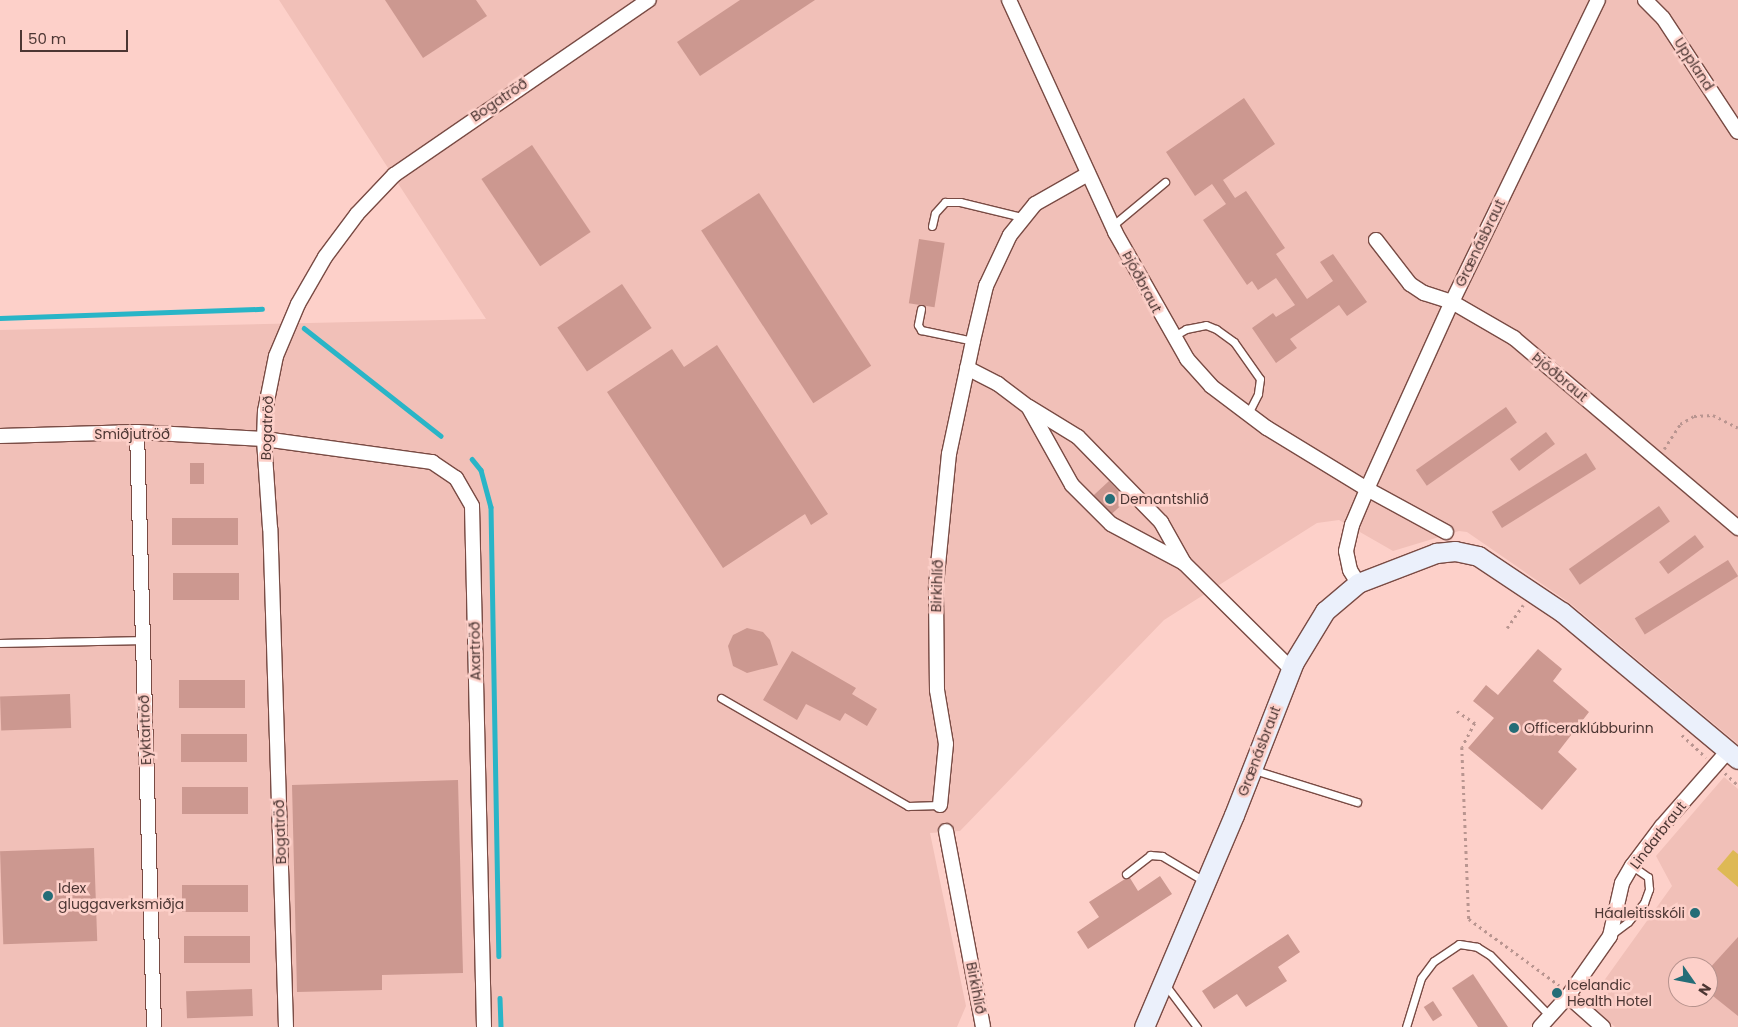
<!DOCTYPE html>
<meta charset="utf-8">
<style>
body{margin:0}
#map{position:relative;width:1738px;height:1027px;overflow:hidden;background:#fdd0c9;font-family:Poppins,sans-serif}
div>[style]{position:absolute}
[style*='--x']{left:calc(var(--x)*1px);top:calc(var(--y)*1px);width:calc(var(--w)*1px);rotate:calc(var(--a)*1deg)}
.built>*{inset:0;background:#f1c0b8}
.green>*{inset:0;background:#deb955}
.stream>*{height:4.5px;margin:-2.25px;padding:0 2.25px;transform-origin:2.25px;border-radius:2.25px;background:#29b5c7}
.building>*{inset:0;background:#cc9890;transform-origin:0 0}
.path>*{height:2.5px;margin-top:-1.25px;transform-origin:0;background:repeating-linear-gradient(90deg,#b99590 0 2.5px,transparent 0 6.5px)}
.roads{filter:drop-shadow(1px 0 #794b44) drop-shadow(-1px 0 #794b44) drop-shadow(0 1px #794b44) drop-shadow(0 -1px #794b44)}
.lane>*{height:7px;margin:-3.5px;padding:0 3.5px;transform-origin:3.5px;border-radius:3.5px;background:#fff}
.street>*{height:14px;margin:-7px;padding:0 7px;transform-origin:7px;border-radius:7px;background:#fff}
.secondary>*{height:19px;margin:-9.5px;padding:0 9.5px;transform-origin:9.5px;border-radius:9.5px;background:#ebf0fb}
.dots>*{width:14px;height:14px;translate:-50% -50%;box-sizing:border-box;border:2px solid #fdd0c9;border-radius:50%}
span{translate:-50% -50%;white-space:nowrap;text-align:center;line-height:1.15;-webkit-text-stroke:5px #fdd0c9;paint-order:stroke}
.street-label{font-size:14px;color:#4c3633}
.poi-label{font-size:14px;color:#4c3633}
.left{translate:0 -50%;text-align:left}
.right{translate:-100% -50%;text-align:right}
.north{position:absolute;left:1668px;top:957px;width:50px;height:50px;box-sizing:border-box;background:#fdd0c9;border:1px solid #b6928d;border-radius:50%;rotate:123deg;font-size:14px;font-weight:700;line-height:20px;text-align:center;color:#4c3633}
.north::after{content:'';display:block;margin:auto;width:18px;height:22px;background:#246d77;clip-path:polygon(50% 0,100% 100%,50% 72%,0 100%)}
.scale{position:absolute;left:20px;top:30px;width:108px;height:22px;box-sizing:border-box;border:2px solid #4c3633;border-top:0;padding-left:6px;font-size:15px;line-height:18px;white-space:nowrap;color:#4c3633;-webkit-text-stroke:4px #fdd0c9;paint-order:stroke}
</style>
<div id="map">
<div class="built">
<div style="clip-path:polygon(279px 0,1738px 0,1738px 744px,1571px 604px,1467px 532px,1459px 531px,1393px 551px,1339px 520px,1317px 523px,1164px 620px,960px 831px,930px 833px,966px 1006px,957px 1027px,0 1027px,0 330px,486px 319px)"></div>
<div style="clip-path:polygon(evenodd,1724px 777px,1738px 789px,1738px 1027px,1615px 1027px,1588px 1003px,1672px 886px,1656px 856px,1724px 777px,1678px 967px,1708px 967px,1708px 997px,1678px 997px,1678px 967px)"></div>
</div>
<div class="green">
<div style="clip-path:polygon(1733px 850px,1738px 854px,1738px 887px,1717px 869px)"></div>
</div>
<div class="stream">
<div style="--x:0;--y:318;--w:262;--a:-2"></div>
<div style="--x:304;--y:328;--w:174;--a:38.2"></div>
<div style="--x:472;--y:459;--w:14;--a:51"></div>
<div style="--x:481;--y:470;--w:38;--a:75"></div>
<div style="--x:491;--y:507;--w:449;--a:89"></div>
<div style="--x:500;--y:998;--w:29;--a:88"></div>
</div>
<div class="building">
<div style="clip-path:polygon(385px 0,476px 0,487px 16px,423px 58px)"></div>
<div style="clip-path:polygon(740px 0,815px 0,700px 76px,677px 42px)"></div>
<div style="clip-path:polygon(1244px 98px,1275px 144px,1223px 180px,1235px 198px,1246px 191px,1285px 248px,1276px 254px,1307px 299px,1333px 281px,1320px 262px,1333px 254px,1367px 302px,1347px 316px,1339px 305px,1290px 339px,1297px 348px,1276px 363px,1252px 328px,1273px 313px,1276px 317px,1295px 305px,1276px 278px,1258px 290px,1252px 281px,1247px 285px,1203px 220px,1226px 204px,1212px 184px,1195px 196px,1166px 152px)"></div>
<div style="left:532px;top:145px;width:105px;height:61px;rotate:56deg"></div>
<div style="left:759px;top:193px;width:206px;height:69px;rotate:57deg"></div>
<div style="left:919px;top:239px;width:26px;height:65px;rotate:9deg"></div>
<div style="left:622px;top:284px;width:53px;height:78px;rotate:56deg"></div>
<div style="clip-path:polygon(717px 345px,828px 514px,811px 525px,805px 514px,723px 568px,607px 392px,672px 349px,684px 367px)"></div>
<div style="left:1506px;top:407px;width:19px;height:110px;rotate:55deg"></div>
<div style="left:1546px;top:432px;width:15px;height:45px;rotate:53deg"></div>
<div style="left:1586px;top:453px;width:19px;height:111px;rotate:58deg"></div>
<div style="left:190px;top:463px;width:14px;height:21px"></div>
<div style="left:1109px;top:481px;width:26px;height:21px;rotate:47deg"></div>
<div style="left:1659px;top:506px;width:19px;height:110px;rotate:55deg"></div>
<div style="left:238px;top:518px;width:27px;height:66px;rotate:90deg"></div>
<div style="left:1695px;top:535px;width:15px;height:45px;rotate:53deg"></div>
<div style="left:1728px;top:560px;width:19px;height:110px;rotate:58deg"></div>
<div style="left:239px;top:573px;width:27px;height:66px;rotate:90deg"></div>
<div style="clip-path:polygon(747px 628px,763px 632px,770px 640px,778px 665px,747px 673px,733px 666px,728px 646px,733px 635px)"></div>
<div style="clip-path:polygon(1538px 649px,1562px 669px,1553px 681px,1589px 712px,1558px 752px,1577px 769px,1542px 810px,1468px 748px,1494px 718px,1473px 701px,1486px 685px,1498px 695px)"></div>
<div style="clip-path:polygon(792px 651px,856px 688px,852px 694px,877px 709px,867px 726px,845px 713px,840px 721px,806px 704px,797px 720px,763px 700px)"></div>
<div style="left:179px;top:680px;width:66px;height:28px"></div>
<div style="left:70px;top:694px;width:34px;height:70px;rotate:88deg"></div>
<div style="left:181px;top:734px;width:66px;height:28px"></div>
<div style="clip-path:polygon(458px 780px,463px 973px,382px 975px,382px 990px,297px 992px,292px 785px)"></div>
<div style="left:182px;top:787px;width:66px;height:27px"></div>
<div style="left:94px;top:848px;width:93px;height:94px;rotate:88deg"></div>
<div style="clip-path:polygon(1160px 876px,1172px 894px,1088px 949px,1077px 932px,1099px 917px,1089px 902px,1125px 879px,1130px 878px,1138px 891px)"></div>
<div style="left:248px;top:885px;width:27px;height:66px;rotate:90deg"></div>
<div style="clip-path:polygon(1288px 934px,1300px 952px,1278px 967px,1287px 981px,1246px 1007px,1237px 994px,1214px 1009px,1202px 991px)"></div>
<div style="left:250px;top:936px;width:27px;height:66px;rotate:90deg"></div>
<div style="clip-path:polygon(1738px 937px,1738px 1016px,1708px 992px,1708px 970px)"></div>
<div style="clip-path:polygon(1473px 974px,1508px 1027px,1478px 1027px,1452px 988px)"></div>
<div style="left:252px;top:989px;width:27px;height:66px;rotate:88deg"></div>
<div style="left:1433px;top:1001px;width:17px;height:11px;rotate:57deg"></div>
</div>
<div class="path">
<div style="--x:1664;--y:449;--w:30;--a:-57"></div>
<div style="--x:1680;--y:424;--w:16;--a:-30"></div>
<div style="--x:1694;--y:416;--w:19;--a:-3"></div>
<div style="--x:1713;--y:415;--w:28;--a:27"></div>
<div style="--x:1507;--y:628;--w:28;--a:-55"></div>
<div style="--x:1457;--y:711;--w:22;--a:34"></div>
<div style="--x:1475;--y:723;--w:27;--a:118"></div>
<div style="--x:1462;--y:747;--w:172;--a:87.7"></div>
<div style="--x:1469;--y:919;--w:112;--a:36.3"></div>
<div style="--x:1682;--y:735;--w:33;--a:43"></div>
<div style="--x:1725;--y:773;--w:18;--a:43"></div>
</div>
<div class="roads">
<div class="lane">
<div style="--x:932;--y:226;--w:13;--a:-77"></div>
<div style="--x:935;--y:213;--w:15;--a:-48"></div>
<div style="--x:945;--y:202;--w:15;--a:0"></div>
<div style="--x:960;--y:202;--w:64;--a:13.6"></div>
<div style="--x:1112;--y:226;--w:69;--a:-39.7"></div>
<div style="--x:921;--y:309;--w:16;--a:101"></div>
<div style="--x:918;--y:325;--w:6;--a:59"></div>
<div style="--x:921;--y:330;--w:53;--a:11.9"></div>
<div style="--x:1174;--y:336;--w:14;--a:-30"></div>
<div style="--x:1186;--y:329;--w:20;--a:-11"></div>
<div style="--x:1206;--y:325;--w:11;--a:22"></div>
<div style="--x:1216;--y:329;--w:22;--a:36"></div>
<div style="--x:1234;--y:342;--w:45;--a:54.9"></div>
<div style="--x:1260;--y:379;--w:15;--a:98"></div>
<div style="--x:1258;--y:394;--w:22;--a:117"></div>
<div style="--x:0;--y:643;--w:143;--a:-1.2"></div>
<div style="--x:721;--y:698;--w:216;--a:30"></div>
<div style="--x:908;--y:806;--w:32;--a:-2"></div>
<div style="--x:1254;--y:770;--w:108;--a:17.3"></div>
<div style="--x:1126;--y:874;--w:31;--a:-38"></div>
<div style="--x:1150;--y:855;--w:12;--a:5"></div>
<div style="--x:1162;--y:856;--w:49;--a:30.8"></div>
<div style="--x:1612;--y:934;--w:20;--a:-37"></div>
<div style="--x:1628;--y:922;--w:25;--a:-50"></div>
<div style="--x:1644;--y:903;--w:15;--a:-70"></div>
<div style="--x:1649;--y:889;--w:12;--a:-95"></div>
<div style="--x:1648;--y:877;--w:19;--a:-145"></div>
<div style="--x:1164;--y:983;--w:55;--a:53.1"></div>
<div style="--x:1406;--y:1027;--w:51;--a:-73"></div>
<div style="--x:1421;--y:978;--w:21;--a:-53"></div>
<div style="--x:1434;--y:961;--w:30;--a:-34"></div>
<div style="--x:1459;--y:944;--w:18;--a:9"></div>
<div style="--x:1477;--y:947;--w:15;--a:32"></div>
<div style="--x:1490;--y:955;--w:86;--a:45.5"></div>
</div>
<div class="street">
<div style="--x:1009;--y:0;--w:255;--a:65.4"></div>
<div style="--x:1115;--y:232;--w:146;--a:60.4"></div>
<div style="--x:1187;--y:359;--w:36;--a:48"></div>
<div style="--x:1211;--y:386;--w:70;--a:36.9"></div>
<div style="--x:1267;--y:428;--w:117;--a:31.4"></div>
<div style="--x:1367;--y:489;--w:90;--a:28.6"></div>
<div style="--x:1645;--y:0;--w:25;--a:45"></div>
<div style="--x:1663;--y:18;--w:136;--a:56.7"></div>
<div style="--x:1376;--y:240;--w:56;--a:52.3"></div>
<div style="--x:1410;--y:284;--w:17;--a:33"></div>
<div style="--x:1424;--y:293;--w:29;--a:18"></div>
<div style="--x:1452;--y:302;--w:72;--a:30.1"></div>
<div style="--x:1514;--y:338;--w:294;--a:40.3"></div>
<div style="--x:967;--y:368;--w:35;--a:27"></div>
<div style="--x:998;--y:384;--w:39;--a:37"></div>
<div style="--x:1029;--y:407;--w:57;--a:31.5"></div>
<div style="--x:1078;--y:437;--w:119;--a:45.7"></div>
<div style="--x:1161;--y:522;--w:47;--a:60.7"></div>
<div style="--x:1184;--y:563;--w:151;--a:44.7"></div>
<div style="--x:1029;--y:408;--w:88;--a:60.8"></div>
<div style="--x:1072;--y:485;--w:55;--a:45"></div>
<div style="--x:1111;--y:524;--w:83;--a:28.1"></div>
<div style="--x:137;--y:432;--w:595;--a:88.36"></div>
<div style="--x:0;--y:436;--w:137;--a:-1.7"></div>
<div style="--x:137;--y:432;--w:127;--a:3.2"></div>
<div style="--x:264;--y:439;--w:170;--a:7.8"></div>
<div style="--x:432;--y:462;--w:29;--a:34"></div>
<div style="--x:456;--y:478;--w:32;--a:60"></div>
<div style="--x:472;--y:506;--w:521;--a:88.68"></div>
<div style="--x:1358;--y:583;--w:15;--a:-122"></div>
<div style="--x:1350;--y:570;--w:19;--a:-102"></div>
<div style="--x:1346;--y:551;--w:27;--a:-77"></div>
<div style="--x:1352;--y:525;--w:39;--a:-67"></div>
<div style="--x:1367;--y:489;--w:205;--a:-65.6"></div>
<div style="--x:1452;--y:302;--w:335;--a:-64.2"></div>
<div style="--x:940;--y:805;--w:61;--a:-84.4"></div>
<div style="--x:946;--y:744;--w:55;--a:-99.5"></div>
<div style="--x:937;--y:690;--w:104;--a:-90.6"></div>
<div style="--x:936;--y:586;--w:133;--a:-84.4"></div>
<div style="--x:949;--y:454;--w:116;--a:-78"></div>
<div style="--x:973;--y:341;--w:57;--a:-76.7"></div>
<div style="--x:986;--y:286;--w:56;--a:-64.8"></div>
<div style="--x:1010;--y:235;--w:40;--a:-51"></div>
<div style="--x:1035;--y:204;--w:61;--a:-29.5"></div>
<div style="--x:946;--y:831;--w:199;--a:79.3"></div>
<div style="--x:1568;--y:996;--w:47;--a:41.5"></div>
<div style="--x:286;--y:1027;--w:499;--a:-91.8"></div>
<div style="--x:270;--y:528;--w:89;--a:-93.9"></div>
<div style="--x:264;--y:439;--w:28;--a:-88"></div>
<div style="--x:265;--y:411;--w:56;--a:-78.7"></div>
<div style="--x:276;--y:356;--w:56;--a:-67.1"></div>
<div style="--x:298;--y:304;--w:54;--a:-60.1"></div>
<div style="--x:325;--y:257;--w:54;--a:-53.3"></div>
<div style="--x:357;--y:214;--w:54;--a:-46.5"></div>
<div style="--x:394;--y:175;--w:309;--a:-34.5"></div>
<div style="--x:1540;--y:1027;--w:42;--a:-47.9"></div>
<div style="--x:1568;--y:996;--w:73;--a:-55"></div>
<div style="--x:1610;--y:936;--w:54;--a:-77.2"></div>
<div style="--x:1622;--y:883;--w:20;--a:-60"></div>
<div style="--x:1632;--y:866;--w:50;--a:-53.1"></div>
<div style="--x:1662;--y:826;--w:100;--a:-48.7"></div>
</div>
<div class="secondary">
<div style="--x:1144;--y:1027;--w:230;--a:-67"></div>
<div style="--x:1234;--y:815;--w:164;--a:-68.6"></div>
<div style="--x:1294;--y:662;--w:60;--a:-58.7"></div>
<div style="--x:1325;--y:611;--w:43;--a:-40.3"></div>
<div style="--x:1358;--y:583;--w:84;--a:-21"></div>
<div style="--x:1436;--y:553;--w:19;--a:-6"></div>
<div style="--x:1455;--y:551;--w:24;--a:12"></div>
<div style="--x:1478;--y:556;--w:101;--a:33.7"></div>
<div style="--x:1562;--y:612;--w:229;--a:39.9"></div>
</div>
</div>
<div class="dots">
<div style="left:1110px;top:499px;background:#246d77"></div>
<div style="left:1514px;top:728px;background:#246d77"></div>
<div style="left:48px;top:896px;background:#246d77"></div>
<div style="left:1695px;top:913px;background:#246d77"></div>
<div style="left:1557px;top:993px;background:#246d77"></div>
</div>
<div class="street-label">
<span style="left:1694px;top:64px;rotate:57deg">Uppland</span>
<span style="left:499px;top:100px;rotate:-34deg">Bogatröð</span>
<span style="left:1480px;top:243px;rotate:-64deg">Grænásbraut</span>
<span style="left:1142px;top:282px;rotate:62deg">Þjóðbraut</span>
<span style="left:1560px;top:377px;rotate:40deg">Þjóðbraut</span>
<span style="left:267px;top:428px;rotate:-88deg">Bogatröð</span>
<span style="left:132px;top:434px">Smiðjutröð</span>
<span style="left:937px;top:586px;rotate:-88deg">Birkihlíð</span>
<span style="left:475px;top:651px;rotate:-91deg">Axartröð</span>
<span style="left:145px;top:730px;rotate:-92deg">Eyktartröð</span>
<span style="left:1259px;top:751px;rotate:-69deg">Grænásbraut</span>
<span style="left:280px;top:832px;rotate:-92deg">Bogatröð</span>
<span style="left:1658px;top:835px;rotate:-52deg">Lindarbraut</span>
<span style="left:976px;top:988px;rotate:79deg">Birkihlíð</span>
</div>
<div class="poi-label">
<span class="left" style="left:1120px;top:499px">Demantshlið</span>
<span class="left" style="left:1524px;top:728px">Officeraklúbburinn</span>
<span class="left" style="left:58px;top:896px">Idex<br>gluggaverksmiðja</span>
<span class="right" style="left:1685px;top:913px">Háaleitisskóli</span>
<span class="left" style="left:1567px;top:993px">Icelandic<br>Health Hotel</span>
</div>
<div class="north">N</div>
<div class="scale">50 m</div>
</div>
